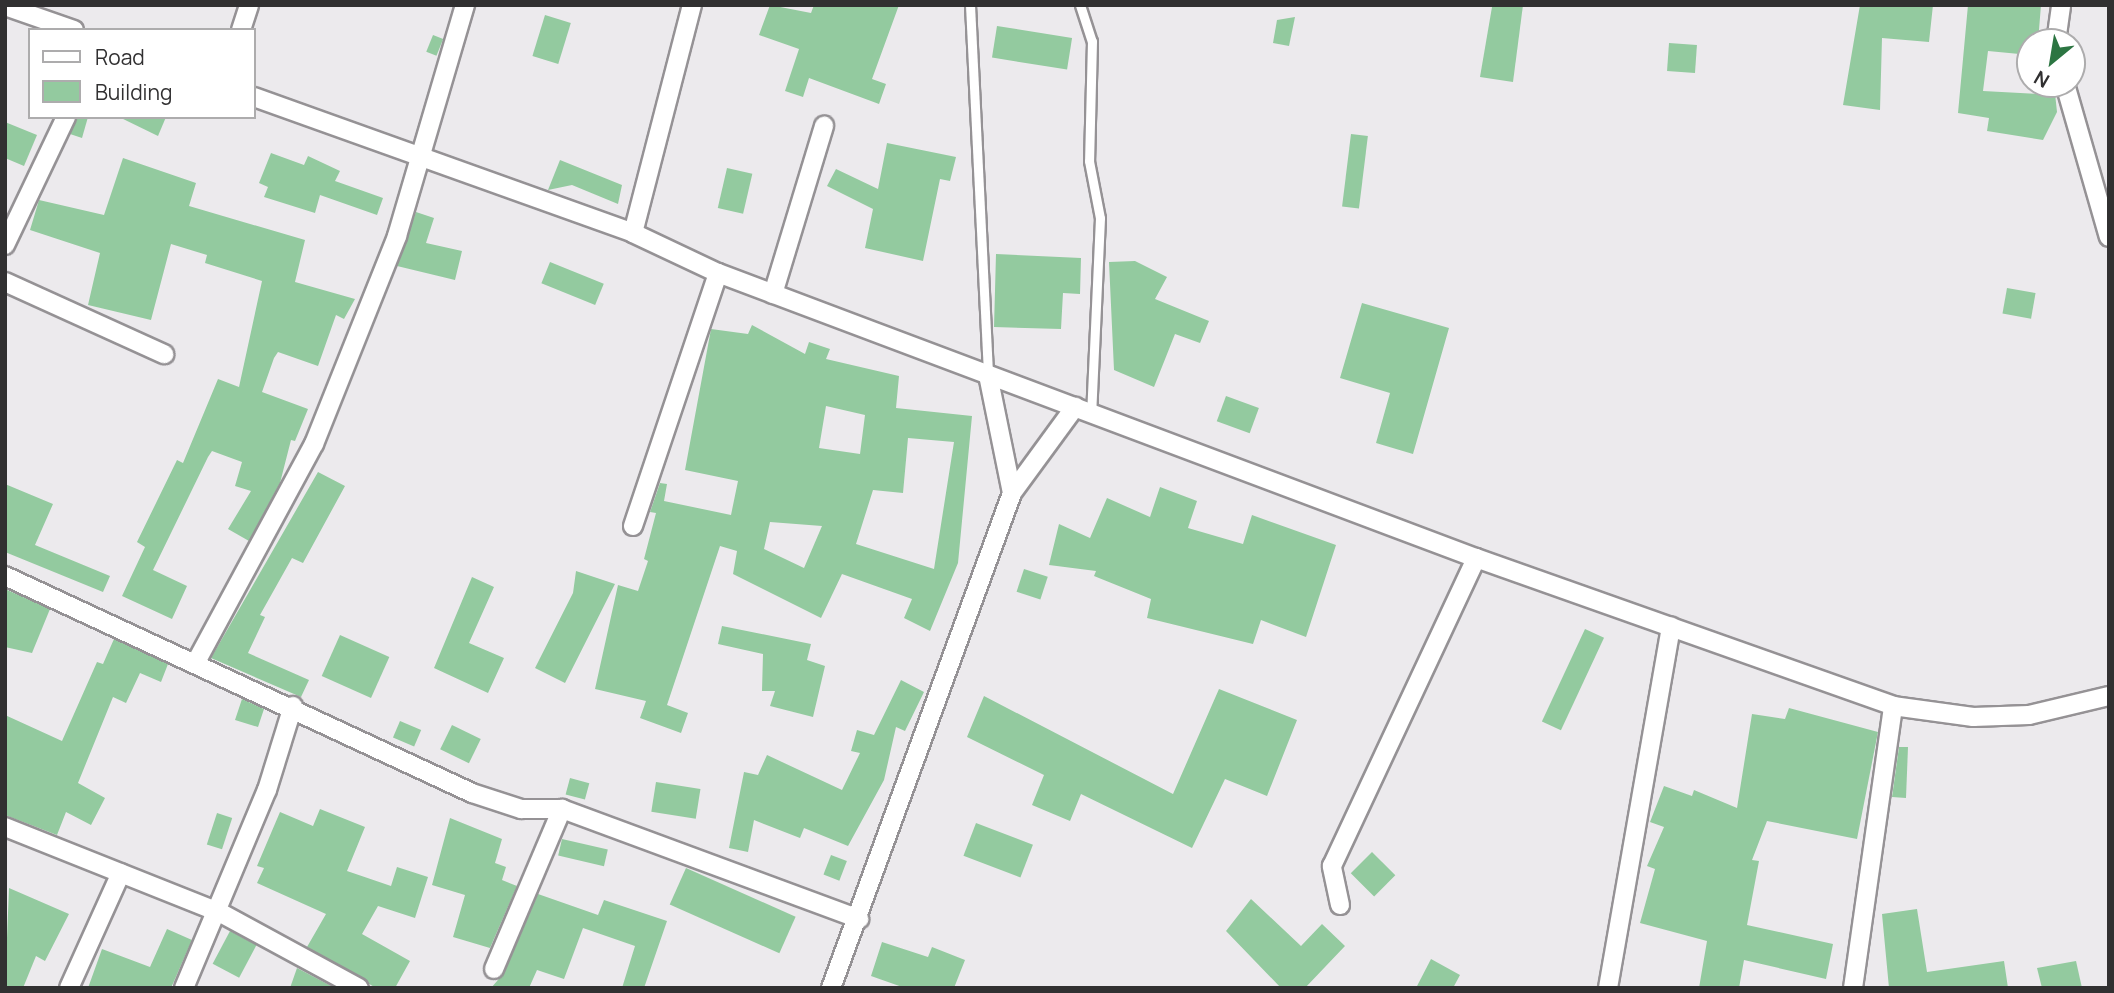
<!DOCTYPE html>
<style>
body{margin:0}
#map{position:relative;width:2114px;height:993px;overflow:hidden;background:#eceaed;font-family:Manrope,sans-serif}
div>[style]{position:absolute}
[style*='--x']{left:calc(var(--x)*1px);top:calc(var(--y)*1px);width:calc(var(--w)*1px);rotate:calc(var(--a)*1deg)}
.building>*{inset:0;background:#93ca9f;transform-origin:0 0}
.roads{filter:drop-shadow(2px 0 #959295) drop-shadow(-2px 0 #959295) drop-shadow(0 2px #959295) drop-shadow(0 -2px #959295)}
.service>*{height:9px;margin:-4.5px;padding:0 4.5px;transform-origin:4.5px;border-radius:4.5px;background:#fff}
.minor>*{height:18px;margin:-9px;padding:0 9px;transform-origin:9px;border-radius:9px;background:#fff}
span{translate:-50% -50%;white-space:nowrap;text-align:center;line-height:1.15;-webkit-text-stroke:7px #fff;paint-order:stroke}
.frame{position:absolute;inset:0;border:7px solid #313031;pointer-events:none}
.legend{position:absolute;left:28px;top:28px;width:228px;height:91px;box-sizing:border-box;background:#fff;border:2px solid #adacad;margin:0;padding:9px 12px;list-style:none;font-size:21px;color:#313031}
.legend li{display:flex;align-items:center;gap:14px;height:35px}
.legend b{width:35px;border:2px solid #adacad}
.north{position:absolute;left:2016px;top:28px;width:70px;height:70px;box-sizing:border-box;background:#fff;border:2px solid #adacad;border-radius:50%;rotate:210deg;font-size:19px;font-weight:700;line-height:28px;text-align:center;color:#313031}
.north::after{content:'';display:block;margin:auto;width:24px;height:32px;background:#2c7542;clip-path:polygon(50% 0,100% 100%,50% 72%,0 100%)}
</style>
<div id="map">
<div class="building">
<div style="clip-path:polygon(770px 5px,811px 13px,814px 5px,899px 5px,872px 79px,886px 84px,879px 104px,809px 78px,803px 97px,785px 91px,799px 49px,759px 35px)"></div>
<div style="clip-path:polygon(1523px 5px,1513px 82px,1480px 77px,1492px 7px)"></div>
<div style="clip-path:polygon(1860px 5px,1933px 5px,1929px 42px,1882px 38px,1880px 110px,1843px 105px)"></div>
<div style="clip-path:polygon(1968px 5px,2041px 5px,2038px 42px,2030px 42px,2030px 55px,1988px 51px,1983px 91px,2039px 94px,2039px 84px,2054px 84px,2057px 112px,2043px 140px,1987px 131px,1989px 118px,1958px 113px)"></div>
<div style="left:545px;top:15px;width:27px;height:43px;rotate:17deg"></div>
<div style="clip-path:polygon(1295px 17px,1289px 46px,1273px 43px,1277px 20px)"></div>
<div style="left:997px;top:26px;width:76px;height:32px;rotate:9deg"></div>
<div style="left:433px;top:35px;width:11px;height:18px;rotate:22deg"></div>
<div style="left:1669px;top:43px;width:28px;height:28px;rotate:4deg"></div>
<div style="clip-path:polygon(77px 117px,88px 117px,82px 138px,70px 134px)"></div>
<div style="clip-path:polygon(119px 117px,166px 117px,158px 136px)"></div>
<div style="clip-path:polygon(5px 122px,37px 135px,24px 166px,5px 158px)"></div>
<div style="left:1351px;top:134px;width:17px;height:73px;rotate:7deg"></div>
<div style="clip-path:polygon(887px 143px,956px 157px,950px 181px,940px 179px,923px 261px,865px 248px,873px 209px,827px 186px,836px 169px,878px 189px)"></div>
<div style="clip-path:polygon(271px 153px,304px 165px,308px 156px,340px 171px,335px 181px,383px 198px,377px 215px,320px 195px,315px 213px,264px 197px,268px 187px,259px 183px)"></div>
<div style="clip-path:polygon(123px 158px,196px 183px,189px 206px,305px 240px,295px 282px,355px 299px,344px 319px,336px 315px,318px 366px,278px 352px,274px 358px,262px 392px,308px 409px,295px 441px,291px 440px,280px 483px,249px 541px,228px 529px,251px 491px,235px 486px,242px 462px,212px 451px,208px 457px,153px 570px,187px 586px,172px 619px,122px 596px,145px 547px,137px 542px,177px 460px,183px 463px,218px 379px,239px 387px,262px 281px,205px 263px,207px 255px,171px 244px,151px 320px,88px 305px,100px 253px,30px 230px,39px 200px,104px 215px)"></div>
<div style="clip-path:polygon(560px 160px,622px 185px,618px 204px,572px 185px,548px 190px)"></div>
<div style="left:727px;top:168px;width:26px;height:41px;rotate:13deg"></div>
<div style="clip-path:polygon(416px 212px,434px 218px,426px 243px,462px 251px,455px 280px,397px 266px)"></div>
<div style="clip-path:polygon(996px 254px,1081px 258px,1080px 294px,1063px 293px,1061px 329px,994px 327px)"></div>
<div style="clip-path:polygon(1135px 261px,1167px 277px,1155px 299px,1209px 321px,1200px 343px,1175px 334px,1154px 387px,1114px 370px,1109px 262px)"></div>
<div style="left:550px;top:262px;width:58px;height:23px;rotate:22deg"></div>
<div style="left:2007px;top:288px;width:29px;height:26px;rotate:10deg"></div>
<div style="clip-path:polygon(1362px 303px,1449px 328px,1413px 454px,1376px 443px,1390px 393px,1340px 378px)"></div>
<div style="clip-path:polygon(evenodd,752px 325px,805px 354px,809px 342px,830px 349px,826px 359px,899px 376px,896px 408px,972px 416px,958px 563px,930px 631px,904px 618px,912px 599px,842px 574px,821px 618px,733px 574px,737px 551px,720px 546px,667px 705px,688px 713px,681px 733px,640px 718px,646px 701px,595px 689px,618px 585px,638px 591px,648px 561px,644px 559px,656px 513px,650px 512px,660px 483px,667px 484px,664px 501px,731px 515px,738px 481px,685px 470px,711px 329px,748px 334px,752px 325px,826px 406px,865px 415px,860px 454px,819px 448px,826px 406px,752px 325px,908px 438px,954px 442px,934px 569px,856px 544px,873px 490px,903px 493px,908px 438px,752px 325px,770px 522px,822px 526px,804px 568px,764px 549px,770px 522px)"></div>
<div style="left:1226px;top:396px;width:35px;height:27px;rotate:20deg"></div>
<div style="clip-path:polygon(318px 472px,345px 486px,303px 563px,292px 558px,260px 615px,265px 617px,248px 653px,309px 680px,301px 697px,211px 658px)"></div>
<div style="clip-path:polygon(5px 484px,53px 504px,35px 545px,110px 576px,103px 592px,5px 552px)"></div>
<div style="clip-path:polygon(1160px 487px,1197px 501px,1188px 528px,1243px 544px,1252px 515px,1336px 545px,1306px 637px,1261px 620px,1253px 644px,1147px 618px,1151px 599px,1094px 576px,1096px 571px,1049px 565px,1059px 524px,1090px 538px,1107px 498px,1150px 517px)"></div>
<div style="left:1024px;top:569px;width:25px;height:24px;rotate:18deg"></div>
<div style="clip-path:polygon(576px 571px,615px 584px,565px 683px,535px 668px,573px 593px)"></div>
<div style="clip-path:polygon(472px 577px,494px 587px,469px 643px,504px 658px,488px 693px,434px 668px)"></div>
<div style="clip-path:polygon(5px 589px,50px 609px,32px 653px,5px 647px)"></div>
<div style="clip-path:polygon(722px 626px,811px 644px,807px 660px,825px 666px,813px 717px,770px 706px,775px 691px,762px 691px,763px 654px,718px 644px)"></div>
<div style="left:1585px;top:629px;width:21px;height:102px;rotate:25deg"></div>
<div style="left:340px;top:635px;width:54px;height:45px;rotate:24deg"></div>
<div style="clip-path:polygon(114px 639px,168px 664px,161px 682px,140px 673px,126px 703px,113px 697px,78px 783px,105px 798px,91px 825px,66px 812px,57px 835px,5px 815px,5px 715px,62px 741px,97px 662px,103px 664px)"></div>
<div style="clip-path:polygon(901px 680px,924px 692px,905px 731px,896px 727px,884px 780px,848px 846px,804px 828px,800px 838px,754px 820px,748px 852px,729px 848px,744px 772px,758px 775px,767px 755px,842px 790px,860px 753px,851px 751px,857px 730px,874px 735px)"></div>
<div style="clip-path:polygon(1219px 689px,1297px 720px,1267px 796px,1225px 779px,1192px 848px,1081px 794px,1070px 821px,1032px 805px,1044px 775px,967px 737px,984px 696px,1173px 794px)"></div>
<div style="clip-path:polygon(242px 699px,264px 709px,258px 727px,235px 720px)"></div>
<div style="clip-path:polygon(1789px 708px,1878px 732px,1857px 839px,1767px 821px,1752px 860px,1759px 861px,1747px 925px,1833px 944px,1826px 979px,1744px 960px,1739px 988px,1699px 988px,1707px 941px,1640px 923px,1655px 869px,1647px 866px,1664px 827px,1650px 822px,1664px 786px,1692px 796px,1694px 790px,1737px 808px,1752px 714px,1785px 719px)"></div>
<div style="left:400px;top:721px;width:23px;height:18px;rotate:23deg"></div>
<div style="left:452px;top:725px;width:32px;height:27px;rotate:26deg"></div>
<div style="clip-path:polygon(1899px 747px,1908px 747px,1906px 798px,1892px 797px)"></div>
<div style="left:570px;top:778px;width:20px;height:17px;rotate:15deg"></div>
<div style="left:656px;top:782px;width:45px;height:30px;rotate:9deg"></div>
<div style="clip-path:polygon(320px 809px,365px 827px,347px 871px,391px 886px,397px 867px,428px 877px,415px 918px,378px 906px,362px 934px,410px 961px,395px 988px,376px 988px,307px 947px,326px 914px,257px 883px,264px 868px,257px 866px,280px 812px,313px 826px)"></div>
<div style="left:217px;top:813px;width:16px;height:33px;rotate:18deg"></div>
<div style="clip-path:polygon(450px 818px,502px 839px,495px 863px,506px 867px,502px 880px,517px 886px,490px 948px,453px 937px,465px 895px,432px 885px)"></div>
<div style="left:976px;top:823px;width:61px;height:35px;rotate:21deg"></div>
<div style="left:562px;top:839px;width:47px;height:17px;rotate:13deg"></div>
<div style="left:1372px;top:852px;width:33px;height:30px;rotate:45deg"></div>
<div style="left:831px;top:855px;width:17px;height:21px;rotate:21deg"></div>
<div style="left:686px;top:868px;width:120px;height:40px;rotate:24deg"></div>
<div style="clip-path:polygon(9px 888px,69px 914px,45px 961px,36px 956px,23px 988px,5px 988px)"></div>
<div style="clip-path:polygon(538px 894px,598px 915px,604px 900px,667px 921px,644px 988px,622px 988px,635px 946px,583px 928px,564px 979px,537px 970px,529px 988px,491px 988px,504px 973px)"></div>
<div style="clip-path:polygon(1251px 899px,1301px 946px,1322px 924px,1345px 946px,1305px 988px,1281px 988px,1226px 931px)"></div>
<div style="clip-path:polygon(1917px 909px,1927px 972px,2004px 961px,2008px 988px,1889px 988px,1882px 914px)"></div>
<div style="clip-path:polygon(167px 929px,192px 940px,171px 988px,88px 988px,102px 949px,150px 967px)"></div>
<div style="left:230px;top:931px;width:30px;height:37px;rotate:28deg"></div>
<div style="clip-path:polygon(882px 942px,928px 957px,932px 947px,965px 960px,954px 988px,905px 988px,871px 976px)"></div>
<div style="clip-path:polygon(1431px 959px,1460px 975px,1453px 988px,1416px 988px)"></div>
<div style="clip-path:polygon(2076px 961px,2082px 988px,2042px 988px,2037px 968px)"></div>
<div style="clip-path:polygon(297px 968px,335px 988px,290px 988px)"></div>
</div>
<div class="roads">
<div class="service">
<div style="--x:970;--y:5;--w:369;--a:87.2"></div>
<div style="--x:1080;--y:5;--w:38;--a:72"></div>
<div style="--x:1092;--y:41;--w:120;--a:91.4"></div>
<div style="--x:1089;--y:161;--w:58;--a:79.1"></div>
<div style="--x:1100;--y:218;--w:195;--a:92.6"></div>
</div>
<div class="minor">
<div style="--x:5;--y:6;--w:73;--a:19.2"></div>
<div style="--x:241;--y:30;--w:26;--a:-72"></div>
<div style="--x:2056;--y:42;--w:37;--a:-82"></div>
<div style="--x:2065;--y:84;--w:159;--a:74"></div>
<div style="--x:254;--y:97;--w:403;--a:19.7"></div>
<div style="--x:633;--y:233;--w:94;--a:25.2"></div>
<div style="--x:718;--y:273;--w:810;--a:20.61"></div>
<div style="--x:1476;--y:558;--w:442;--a:19.5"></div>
<div style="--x:1893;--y:706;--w:81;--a:7.8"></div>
<div style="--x:1973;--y:717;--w:56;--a:-2"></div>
<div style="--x:2029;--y:715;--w:82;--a:-13.4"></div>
<div style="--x:633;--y:233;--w:236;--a:-75.5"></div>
<div style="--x:5;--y:245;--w:142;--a:-64.5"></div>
<div style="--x:5;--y:282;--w:175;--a:24.4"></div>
<div style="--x:773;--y:294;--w:176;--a:-73.1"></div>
<div style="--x:988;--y:375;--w:120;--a:78.5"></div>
<div style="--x:633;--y:526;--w:267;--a:-71.4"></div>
<div style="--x:5;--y:576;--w:515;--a:24.92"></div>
<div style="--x:472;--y:793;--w:52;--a:18.1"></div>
<div style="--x:521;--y:809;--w:41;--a:0"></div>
<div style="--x:562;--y:809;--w:317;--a:20.3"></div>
<div style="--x:196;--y:662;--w:248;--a:-61.6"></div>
<div style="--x:314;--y:444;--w:224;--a:-68.2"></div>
<div style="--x:397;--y:236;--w:241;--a:-73.6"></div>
<div style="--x:5;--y:827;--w:230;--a:21.7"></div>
<div style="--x:219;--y:912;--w:159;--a:28.5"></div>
<div style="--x:1340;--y:905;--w:40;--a:-102"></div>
<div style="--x:1332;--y:866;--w:340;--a:-64.9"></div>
<div style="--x:494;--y:969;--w:174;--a:-67"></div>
<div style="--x:69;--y:988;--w:126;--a:-65.7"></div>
<div style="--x:184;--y:988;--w:215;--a:-67.3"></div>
<div style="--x:267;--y:790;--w:88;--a:-72.8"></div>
<div style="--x:831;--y:988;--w:527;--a:-69.91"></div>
<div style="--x:1012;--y:493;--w:107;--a:-53.8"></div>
<div style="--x:1608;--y:988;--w:367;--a:-80.1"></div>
<div style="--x:1853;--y:988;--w:285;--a:-81.9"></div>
</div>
</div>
<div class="frame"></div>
<ul class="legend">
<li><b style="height:9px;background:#fff"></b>Road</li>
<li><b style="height:19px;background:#93ca9f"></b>Building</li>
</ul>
<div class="north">N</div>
</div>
